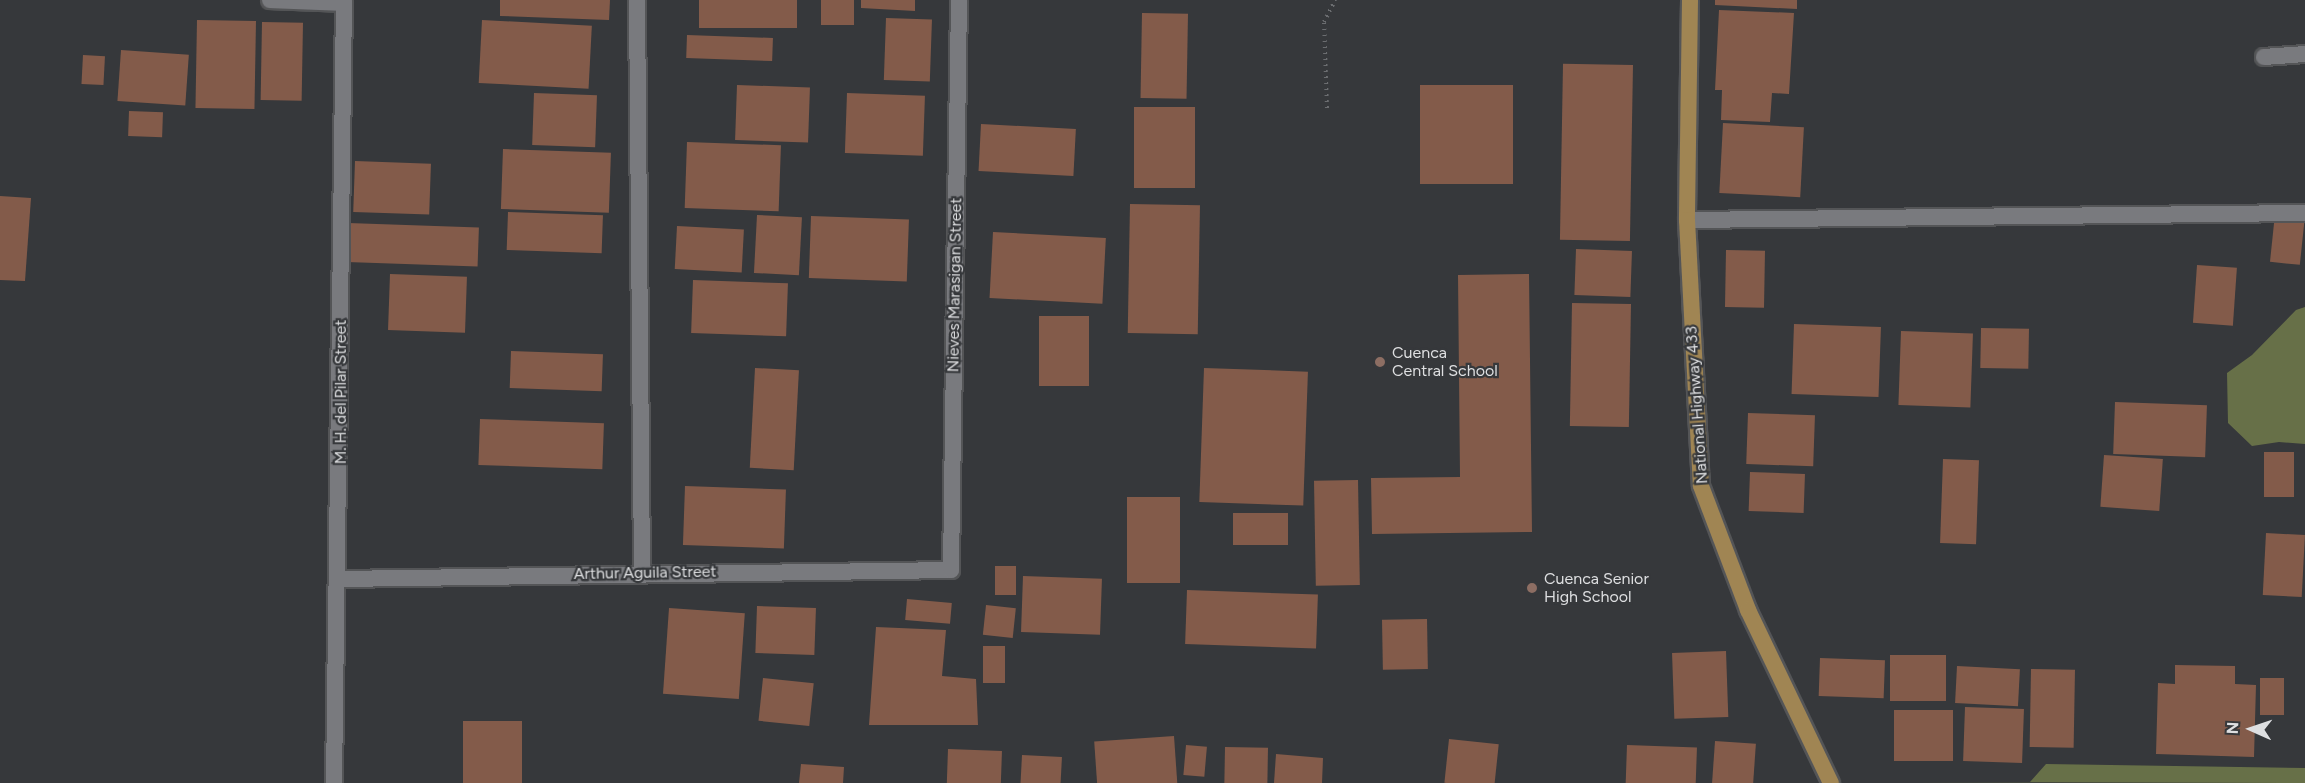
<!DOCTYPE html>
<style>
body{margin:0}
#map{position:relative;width:2305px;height:783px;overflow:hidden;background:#36383b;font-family:Figtree,sans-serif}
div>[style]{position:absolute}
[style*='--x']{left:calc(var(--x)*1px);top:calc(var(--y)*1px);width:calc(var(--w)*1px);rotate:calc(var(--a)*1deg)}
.forest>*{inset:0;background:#677048}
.building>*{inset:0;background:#835b4a;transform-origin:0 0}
.path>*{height:4px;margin-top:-2px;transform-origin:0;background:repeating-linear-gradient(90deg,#6b6d70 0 1.5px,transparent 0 6px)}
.roads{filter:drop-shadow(2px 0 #545557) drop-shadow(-2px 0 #545557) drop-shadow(0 2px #545557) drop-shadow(0 -2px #545557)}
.service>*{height:16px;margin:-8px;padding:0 8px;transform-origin:8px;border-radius:8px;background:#797a7e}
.minor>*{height:16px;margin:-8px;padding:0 8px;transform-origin:8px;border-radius:8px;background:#797a7e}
.primary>*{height:16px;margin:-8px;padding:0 8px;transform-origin:8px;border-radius:8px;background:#a08553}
.dots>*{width:16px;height:16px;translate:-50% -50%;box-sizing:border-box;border:3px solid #36383b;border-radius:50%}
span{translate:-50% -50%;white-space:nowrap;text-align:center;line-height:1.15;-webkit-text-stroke:4.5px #36383b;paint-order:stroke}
.street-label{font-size:16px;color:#dedfe1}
.poi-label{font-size:16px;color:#dedfe1}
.left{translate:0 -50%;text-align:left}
.north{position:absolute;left:2221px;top:699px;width:60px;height:60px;-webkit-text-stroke:4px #36383b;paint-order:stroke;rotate:273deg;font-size:16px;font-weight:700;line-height:24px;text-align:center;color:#dedfe1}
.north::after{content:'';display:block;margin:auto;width:21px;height:27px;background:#dedfe1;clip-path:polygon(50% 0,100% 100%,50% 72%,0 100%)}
</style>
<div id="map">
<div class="forest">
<div style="clip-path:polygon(2305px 307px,2305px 444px,2279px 442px,2252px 446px,2228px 423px,2227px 373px,2252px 355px,2296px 310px)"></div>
<div style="clip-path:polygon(2046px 764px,2305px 768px,2305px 783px,1910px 782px,2030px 782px)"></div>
</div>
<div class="building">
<div style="clip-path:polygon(500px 0,610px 0,609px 20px,500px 16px)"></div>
<div style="left:699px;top:0;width:98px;height:28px"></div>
<div style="left:821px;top:0;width:33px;height:25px"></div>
<div style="clip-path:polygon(861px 0,915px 0,915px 11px,861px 8px)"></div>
<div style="clip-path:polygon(1715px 0,1797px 0,1797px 9px,1715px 5px)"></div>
<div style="clip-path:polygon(1719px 10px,1794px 13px,1789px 94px,1772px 93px,1770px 122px,1721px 120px,1722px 90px,1715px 90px)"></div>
<div style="left:1142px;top:13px;width:46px;height:85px;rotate:1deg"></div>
<div style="left:886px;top:18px;width:46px;height:62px;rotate:2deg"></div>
<div style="left:197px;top:20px;width:59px;height:88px;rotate:1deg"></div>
<div style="left:482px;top:20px;width:110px;height:63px;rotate:3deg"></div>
<div style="left:262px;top:22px;width:41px;height:78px;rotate:1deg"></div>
<div style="left:687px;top:35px;width:86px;height:23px;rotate:2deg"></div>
<div style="left:121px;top:50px;width:68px;height:51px;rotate:4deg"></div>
<div style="left:83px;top:55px;width:22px;height:29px;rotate:3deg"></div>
<div style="left:1633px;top:65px;width:176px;height:70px;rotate:91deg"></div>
<div style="left:737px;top:85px;width:73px;height:55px;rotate:2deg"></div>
<div style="left:1420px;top:85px;width:93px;height:99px"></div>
<div style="left:534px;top:93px;width:63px;height:52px;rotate:2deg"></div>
<div style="left:847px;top:93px;width:78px;height:60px;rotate:2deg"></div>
<div style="left:1134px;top:107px;width:61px;height:81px"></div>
<div style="left:129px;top:111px;width:34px;height:25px;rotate:2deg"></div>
<div style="left:1723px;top:123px;width:81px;height:70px;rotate:3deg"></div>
<div style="left:981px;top:124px;width:95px;height:47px;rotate:3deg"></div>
<div style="left:687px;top:142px;width:94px;height:66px;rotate:2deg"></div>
<div style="left:503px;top:149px;width:108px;height:60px;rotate:2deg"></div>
<div style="left:355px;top:161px;width:76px;height:51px;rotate:2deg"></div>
<div style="clip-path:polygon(0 196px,31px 198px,25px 281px,0 280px)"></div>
<div style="left:1130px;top:204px;width:70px;height:129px;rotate:1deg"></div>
<div style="left:508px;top:212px;width:95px;height:38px;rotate:2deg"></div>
<div style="left:2275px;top:214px;width:30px;height:48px;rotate:6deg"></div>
<div style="left:757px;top:215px;width:45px;height:58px;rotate:3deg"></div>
<div style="left:811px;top:216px;width:98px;height:62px;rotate:2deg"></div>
<div style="left:348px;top:223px;width:131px;height:39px;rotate:2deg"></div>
<div style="left:677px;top:226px;width:67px;height:43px;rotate:3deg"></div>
<div style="left:993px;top:232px;width:113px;height:66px;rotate:3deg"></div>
<div style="left:1576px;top:249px;width:56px;height:46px;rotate:2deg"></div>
<div style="left:1726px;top:250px;width:39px;height:57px;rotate:1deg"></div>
<div style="left:2197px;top:265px;width:40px;height:58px;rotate:4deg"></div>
<div style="left:390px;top:274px;width:77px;height:56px;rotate:2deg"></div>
<div style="clip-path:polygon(1529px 274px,1532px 532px,1372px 534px,1371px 478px,1460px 477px,1458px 275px)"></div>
<div style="left:693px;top:280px;width:95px;height:53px;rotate:2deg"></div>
<div style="left:1572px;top:303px;width:59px;height:123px;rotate:1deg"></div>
<div style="left:1039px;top:316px;width:50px;height:70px"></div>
<div style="left:1794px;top:324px;width:87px;height:70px;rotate:2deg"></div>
<div style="left:1981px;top:328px;width:48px;height:40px;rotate:1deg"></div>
<div style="left:1901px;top:331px;width:72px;height:74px;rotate:2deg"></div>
<div style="left:511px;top:351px;width:92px;height:37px;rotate:2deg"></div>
<div style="left:755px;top:368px;width:44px;height:100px;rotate:3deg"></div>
<div style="left:1204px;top:368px;width:104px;height:134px;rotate:2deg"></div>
<div style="left:2115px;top:402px;width:92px;height:52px;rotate:2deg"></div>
<div style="left:1748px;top:413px;width:67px;height:51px;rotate:2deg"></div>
<div style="left:480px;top:419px;width:124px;height:46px;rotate:2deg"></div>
<div style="left:2264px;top:452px;width:30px;height:45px"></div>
<div style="left:2104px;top:455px;width:59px;height:52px;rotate:4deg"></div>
<div style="left:1943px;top:459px;width:36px;height:84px;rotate:2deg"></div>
<div style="left:1750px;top:472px;width:55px;height:39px;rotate:2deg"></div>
<div style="left:1358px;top:480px;width:105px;height:44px;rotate:89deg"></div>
<div style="left:685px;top:486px;width:101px;height:59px;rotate:2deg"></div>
<div style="left:1127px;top:497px;width:53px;height:86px"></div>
<div style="left:1233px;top:513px;width:55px;height:32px"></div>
<div style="left:2266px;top:533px;width:39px;height:62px;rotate:3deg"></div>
<div style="left:995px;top:566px;width:21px;height:29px"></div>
<div style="left:1023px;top:576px;width:79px;height:56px;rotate:2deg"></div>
<div style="left:1187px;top:590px;width:131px;height:54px;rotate:2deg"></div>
<div style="left:907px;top:599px;width:45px;height:21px;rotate:5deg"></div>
<div style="left:986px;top:605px;width:30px;height:30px;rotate:6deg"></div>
<div style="left:757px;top:606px;width:59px;height:47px;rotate:2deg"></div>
<div style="left:669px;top:608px;width:76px;height:86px;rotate:4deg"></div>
<div style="left:1427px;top:619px;width:50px;height:45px;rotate:89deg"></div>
<div style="clip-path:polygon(876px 627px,946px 630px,942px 676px,976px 679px,978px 725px,869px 725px)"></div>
<div style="left:983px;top:646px;width:22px;height:37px"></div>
<div style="left:1726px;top:651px;width:66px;height:54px;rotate:88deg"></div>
<div style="left:1946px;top:655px;width:46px;height:56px;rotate:90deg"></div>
<div style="left:1820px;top:658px;width:65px;height:38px;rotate:2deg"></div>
<div style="clip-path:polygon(2175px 665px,2235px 666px,2235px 684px,2256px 685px,2254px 757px,2156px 754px,2158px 683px,2175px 684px)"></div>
<div style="left:1957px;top:666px;width:63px;height:37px;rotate:3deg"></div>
<div style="left:2031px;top:669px;width:44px;height:78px;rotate:1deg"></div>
<div style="left:763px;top:678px;width:51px;height:43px;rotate:6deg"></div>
<div style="left:2260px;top:678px;width:24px;height:37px"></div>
<div style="left:1965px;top:707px;width:59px;height:54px;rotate:2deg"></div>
<div style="left:1953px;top:710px;width:51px;height:59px;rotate:90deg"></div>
<div style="left:463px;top:721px;width:59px;height:62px"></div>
<div style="left:1174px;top:736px;width:47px;height:80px;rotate:86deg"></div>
<div style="left:1449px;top:739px;width:50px;height:44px;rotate:6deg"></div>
<div style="left:1715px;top:741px;width:41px;height:42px;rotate:4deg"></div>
<div style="left:1186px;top:745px;width:21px;height:30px;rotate:5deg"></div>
<div style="left:1627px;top:745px;width:70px;height:38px;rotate:2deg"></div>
<div style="left:1225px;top:747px;width:43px;height:36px;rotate:1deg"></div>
<div style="left:948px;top:749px;width:54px;height:34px;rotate:2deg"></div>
<div style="clip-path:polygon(1276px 754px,1323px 758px,1322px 783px,1274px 783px)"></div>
<div style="left:1022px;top:755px;width:40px;height:28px;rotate:3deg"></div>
<div style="clip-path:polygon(801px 764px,844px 767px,843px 783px,799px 783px)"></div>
</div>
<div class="path">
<div style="--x:1327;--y:108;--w:86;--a:-92"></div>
<div style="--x:1324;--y:22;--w:25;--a:-63"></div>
</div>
<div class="roads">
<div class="service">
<div style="--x:270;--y:0;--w:74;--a:2.3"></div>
<div style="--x:2264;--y:57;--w:41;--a:-4.2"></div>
</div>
<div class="minor">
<div style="--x:637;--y:0;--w:572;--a:89.5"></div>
<div style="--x:1687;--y:220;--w:618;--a:-0.65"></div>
<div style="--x:339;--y:579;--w:612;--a:-0.84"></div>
<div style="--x:951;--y:570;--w:570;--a:-89.2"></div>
<div style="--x:334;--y:783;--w:783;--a:-89.27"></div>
</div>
<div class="primary">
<div style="--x:1690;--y:0;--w:220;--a:90.8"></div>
<div style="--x:1687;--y:220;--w:266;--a:87"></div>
<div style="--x:1701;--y:486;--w:133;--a:69.2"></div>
<div style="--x:1748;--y:610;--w:192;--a:64.4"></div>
</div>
</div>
<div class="dots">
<div style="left:1380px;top:362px;background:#8d6e63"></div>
<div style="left:1532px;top:588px;background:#8d6e63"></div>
</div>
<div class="street-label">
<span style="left:955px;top:285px;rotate:-89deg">Nieves Marasigan Street</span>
<span style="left:341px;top:392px;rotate:-90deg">M. H. del Pilar Street</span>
<span style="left:1697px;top:405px;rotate:-94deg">National Highway 433</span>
<span style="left:645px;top:573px;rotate:-1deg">Arthur Aguila Street</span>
</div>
<div class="poi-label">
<span class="left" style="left:1392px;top:362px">Cuenca<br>Central School</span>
<span class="left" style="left:1544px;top:588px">Cuenca Senior<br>High School</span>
</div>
<div class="north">N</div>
</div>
